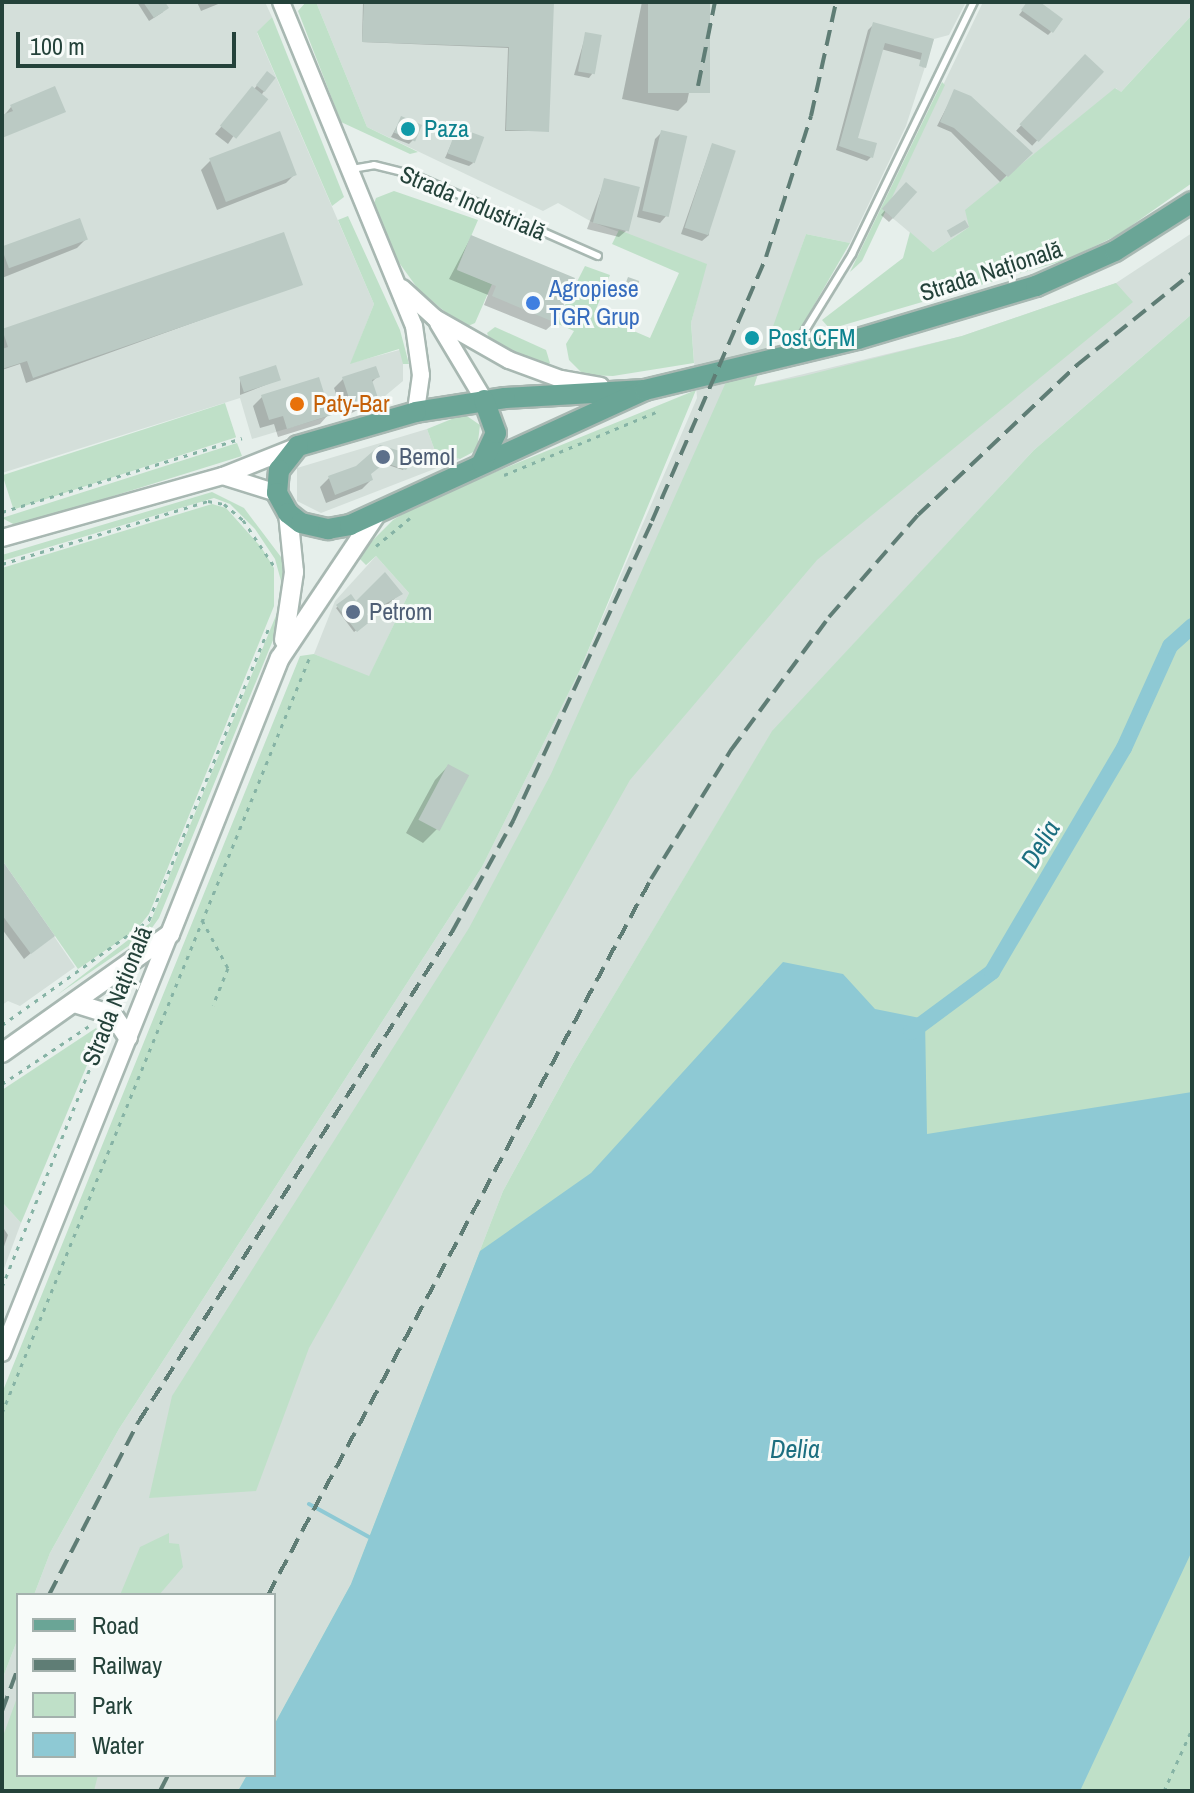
<!DOCTYPE html>
<meta charset="utf-8">
<style>
body{margin:0}
#map{position:relative;width:1194px;height:1793px;overflow:hidden;background:#e6efeb;font-family:"Archivo Narrow",sans-serif}
div>[style]{position:absolute}
[style*='--x']{left:calc(var(--x)*1px);top:calc(var(--y)*1px);width:calc(var(--w)*1px);rotate:calc(var(--a)*1deg)}
.built>*{inset:0;background:#d4dfda}
.green>*{inset:0;background:#bfe0c8;transform-origin:0 0}
.water>*{inset:0;background:#8ec9d4}
.shadow>*{inset:0;background:#0003;transform-origin:0 0}
.stream>*{height:4px;margin:-2px;padding:0 2px;transform-origin:2px;border-radius:2px;background:#8ec9d4}
.canal>*{height:16px;margin:-8px;padding:0 8px;transform-origin:8px;border-radius:8px;background:#8ec9d4}
.building>*{inset:0;background:#bbcac4;transform-origin:0 0}
.path>*{height:3px;margin-top:-1.5px;transform-origin:0;background:repeating-linear-gradient(90deg,#86b3a5 0 4px,transparent 0 10px)}
.roads{filter:drop-shadow(2px 0 #a8b8b2) drop-shadow(-2px 0 #a8b8b2) drop-shadow(0 2px #a8b8b2) drop-shadow(0 -2px #a8b8b2)}
.service>*{height:6px;margin:-3px;padding:0 3px;transform-origin:3px;border-radius:3px;background:#fff}
.tertiary>*{height:16px;margin:-8px;padding:0 8px;transform-origin:8px;border-radius:8px;background:#fff}
.secondary>*{height:18px;margin:-9px;padding:0 9px;transform-origin:9px;border-radius:9px;background:#fff}
.primary>*{height:20px;margin:-10px;padding:0 10px;transform-origin:10px;border-radius:10px;background:#6aa596}
.rail>*{height:4px;margin-top:-2px;transform-origin:0;background:repeating-linear-gradient(90deg,#5f7d75 0 16px,transparent 0 24px)}
.dots>*{width:22px;height:22px;translate:-50% -50%;box-sizing:border-box;border:4px solid #f7fbf9;border-radius:50%}
span{translate:-50% -50%;white-space:nowrap;text-align:center;line-height:1.15;-webkit-text-stroke:6px #f7fbf9;paint-order:stroke}
.culture-label{font-size:24px;color:#0d838f}
.left{translate:0 -50%;text-align:left}
.street-label{font-size:24px;color:#24423a}
.shop-label{font-size:24px;color:#366cbe}
.food-label{font-size:24px;color:#c56008}
.service-label{font-size:24px;color:#4e5e75}
.water-label{font-size:26px;color:#1c6f80;font-style:italic}
.frame{position:absolute;inset:0;border:4px solid #24423a;pointer-events:none}
.legend{position:absolute;left:16px;top:1593px;width:260px;height:184px;box-sizing:border-box;background:#f7fbf9;border:2px solid #a3b1ad;margin:0;padding:10px 14px;list-style:none;font-size:24px;color:#24423a}
.legend li{display:flex;align-items:center;gap:16px;height:40px}
.legend b{width:40px;border:2px solid #a3b1ad}
.scale{position:absolute;left:16px;top:32px;width:220px;height:36px;box-sizing:border-box;border:4px solid #24423a;border-top:0;padding-left:10px;font-size:24px;line-height:28px;white-space:nowrap;color:#24423a;-webkit-text-stroke:6px #f7fbf9;paint-order:stroke}
</style>
<div id="map">
<div class="built">
<div style="clip-path:polygon(2px 2px,265px 2px,272px 17px,257px 33px,374px 304px,351px 363px,403px 349px,403px 381px,379px 401px,252px 439px,240px 398px,2px 473px)"></div>
<div style="clip-path:polygon(316px 2px,966px 2px,949px 35px,934px 39px,906px 126px,850px 243px,806px 234px,754px 386px,962px 336px,1116px 283px,1192px 233px,1192px 314px,1034px 450px,772px 732px,572px 1065px,503px 1191px,351px 1584px,274px 1725px,274px 1595px,34px 1595px,50px 1553px,119px 1429px,482px 867px,580px 670px,697px 398px,691px 323px,706px 264px,592px 222px,558px 203px,543px 211px,367px 127px)"></div>
<div style="clip-path:polygon(983px 2px,1192px 2px,1192px 15px,1120px 93px,1116px 88px,969px 227px,933px 252px,883px 210px)"></div>
<div style="clip-path:polygon(427px 429px,435px 451px,460px 459px,321px 513px,297px 501px,297px 468px)"></div>
<div style="clip-path:polygon(376px 556px,409px 593px,369px 677px,314px 654px,335px 601px)"></div>
<div style="clip-path:polygon(2px 860px,75px 967px,20px 1006px,8px 1001px,2px 1005px)"></div>
<div style="clip-path:polygon(2px 1202px,21px 1223px,2px 1274px)"></div>
<div style="clip-path:polygon(18px 1638px,18px 1775px,247px 1775px,238px 1791px,2px 1791px,2px 1680px)"></div>
</div>
<div class="green">
<div style="clip-path:polygon(306px 2px,316px 2px,367px 127px,418px 152px,410px 154px,341px 122px,298px 11px)"></div>
<div style="clip-path:polygon(1192px 15px,1192px 183px,1118px 235px,1066px 260px,830px 329px,822px 320px,903px 258px,910px 232px,933px 252px,969px 227px,965px 210px,1115px 88px,1121px 92px)"></div>
<div style="clip-path:polygon(272px 17px,344px 197px,332px 206px,257px 32px)"></div>
<div style="clip-path:polygon(942px 82px,945px 85px,862px 261px,850px 272px)"></div>
<div style="clip-path:polygon(394px 191px,478px 220px,457px 269px,492px 284px,475px 323px,468px 326px,444px 311px,418px 289px,395px 257px,373px 206px,376px 198px)"></div>
<div style="clip-path:polygon(348px 216px,400px 330px,409px 364px,403px 364px,399px 349px,350px 364px,374px 304px,338px 220px)"></div>
<div style="clip-path:polygon(619px 230px,707px 264px,691px 323px,694px 363px,613px 376px,584px 375px,569px 360px,566px 344px,574px 331px,556px 323px,585px 266px,610px 275px,594px 314px,650px 338px,679px 273px,612px 244px)"></div>
<div style="clip-path:polygon(806px 234px,850px 243px,798px 333px,766px 346px)"></div>
<div style="clip-path:polygon(1116px 283px,1133px 302px,817px 560px,630px 780px,309px 1348px,256px 1491px,149px 1498px,172px 1396px,469px 928px,551px 774px,726px 382px,758px 373px,754px 386px,804px 376px,962px 336px)"></div>
<div style="clip-path:polygon(1192px 314px,1192px 1791px,238px 1791px,247px 1775px,274px 1775px,274px 1725px,351px 1584px,503px 1191px,572px 1065px,772px 731px,1034px 450px)"></div>
<div style="clip-path:polygon(495px 327px,546px 350px,550px 363px,545px 366px,490px 340px,487px 333px)"></div>
<div style="clip-path:polygon(696px 390px,580px 670px,482px 867px,119px 1429px,50px 1553px,34px 1595px,18px 1595px,18px 1638px,2px 1680px,2px 1393px,300px 656px,314px 654px,369px 676px,409px 593px,376px 556px,366px 565px,357px 556px,393px 520px,422px 502px)"></div>
<div style="left:225px;top:403px;width:36px;height:234px;rotate:72deg"></div>
<div style="clip-path:polygon(464px 414px,480px 425px,477px 450px,460px 459px,435px 451px,427px 429px)"></div>
<div style="clip-path:polygon(237px 443px,242px 456px,17px 526px,2px 518px)"></div>
<div style="clip-path:polygon(212px 492px,244px 508px,281px 557px,286px 568px,280px 623px,159px 918px,149px 932px,57px 995px,150px 923px,277px 613px,281px 581px,275px 559px,255px 529px,230px 504px,214px 498px,2px 561px,2px 555px)"></div>
<div style="clip-path:polygon(212px 504px,226px 508px,261px 547px,274px 568px,274px 606px,149px 914px,137px 929px,78px 969px,2px 860px,2px 568px)"></div>
<div style="clip-path:polygon(96px 1028px,100px 1034px,21px 1223px,2px 1202px,2px 1090px)"></div>
<div style="clip-path:polygon(169px 1533px,169px 1543px,179px 1544px,183px 1567px,159px 1595px,120px 1595px,140px 1547px)"></div>
<div style="clip-path:polygon(18px 1695px,18px 1775px,98px 1775px,94px 1791px,2px 1791px,2px 1739px)"></div>
</div>
<div class="water">
<div style="clip-path:polygon(783px 962px,843px 974px,875px 1009px,925px 1019px,927px 1134px,1192px 1092px,1192px 1551px,1080px 1791px,238px 1791px,247px 1775px,274px 1775px,274px 1725px,351px 1584px,480px 1251px,591px 1173px)"></div>
</div>
<div class="shadow">
<div style="clip-path:polygon(137px 2px,163px 2px,163px 12px,149px 21px)"></div>
<div style="clip-path:polygon(197px 2px,223px 2px,201px 11px)"></div>
<div style="clip-path:polygon(363px 2px,552px 2px,547px 131px,505px 131px,508px 48px,362px 42px)"></div>
<div style="clip-path:polygon(642px 2px,708px 2px,687px 102px,678px 111px,622px 99px)"></div>
<div style="clip-path:polygon(1029px 2px,1037px 2px,1051px 32px,1048px 35px,1019px 15px)"></div>
<div style="clip-path:polygon(874px 24px,932px 40px,923px 68px,921px 60px,881px 49px,856px 139px,871px 157px,867px 161px,836px 150px,868px 30px)"></div>
<div style="clip-path:polygon(586px 34px,592px 74px,589px 78px,574px 75px)"></div>
<div style="left:1085px;top:57px;width:22px;height:101px;rotate:43deg"></div>
<div style="clip-path:polygon(267px 74px,273px 78px,228px 144px,215px 134px)"></div>
<div style="clip-path:polygon(955px 91px,1030px 153px,1000px 182px,951px 132px,937px 126px)"></div>
<div style="clip-path:polygon(11px 107px,63px 111px,2px 137px,2px 118px)"></div>
<div style="clip-path:polygon(401px 119px,413px 140px,409px 144px,391px 137px)"></div>
<div style="clip-path:polygon(458px 129px,473px 163px,469px 166px,445px 158px)"></div>
<div style="clip-path:polygon(662px 132px,666px 216px,660px 223px,637px 217px,655px 139px)"></div>
<div style="clip-path:polygon(712px 145px,709px 235px,702px 241px,681px 234px)"></div>
<div style="clip-path:polygon(210px 161px,295px 174px,286px 183px,217px 210px,201px 170px)"></div>
<div style="clip-path:polygon(605px 180px,626px 231px,619px 237px,587px 229px)"></div>
<div style="clip-path:polygon(902px 189px,893px 218px,889px 222px,881px 215px)"></div>
<div style="clip-path:polygon(471px 237px,555px 322px,546px 330px,484px 305px,488px 295px,449px 279px)"></div>
<div style="clip-path:polygon(86px 239px,77px 248px,2px 278px,2px 250px)"></div>
<div style="clip-path:polygon(300px 284px,26px 383px,20px 364px,2px 370px,3px 331px)"></div>
<div style="clip-path:polygon(749px 334px,757px 338px,752px 345px,744px 341px)"></div>
<div style="clip-path:polygon(378px 376px,371px 383px,377px 400px,344px 417px,334px 388px,343px 379px)"></div>
<div style="clip-path:polygon(240px 379px,278px 380px,240px 395px)"></div>
<div style="clip-path:polygon(262px 397px,328px 415px,320px 424px,278px 437px,274px 424px,260px 428px,253px 406px)"></div>
<div style="clip-path:polygon(413px 457px,403px 470px,382px 463px,369px 474px,371px 480px,362px 489px,326px 503px,320px 487px,329px 478px,357px 467px)"></div>
<div style="clip-path:polygon(385px 574px,400px 594px,374px 616px,369px 610px,365px 614px,369px 620px,354px 632px,336px 608px,350px 597px,355px 604px)"></div>
<div style="clip-path:polygon(448px 766px,466px 776px,437px 829px,423px 843px,406px 833px,435px 780px)"></div>
<div style="clip-path:polygon(2px 867px,52px 935px,24px 959px,2px 929px)"></div>
<div style="clip-path:polygon(2px 1226px,8px 1235px,2px 1252px)"></div>
</div>
<div class="stream">
<div style="--x:309;--y:1504;--w:68;--a:28.8"></div>
</div>
<div class="canal">
<div style="--x:911;--y:1032;--w:101;--a:-36.5"></div>
<div style="--x:992;--y:972;--w:260;--a:-59.5"></div>
<div style="--x:1124;--y:748;--w:112;--a:-65.7"></div>
<div style="--x:1170;--y:646;--w:30;--a:-42"></div>
</div>
<div class="building">
<div style="clip-path:polygon(143px 2px,165px 2px,169px 8px,154px 18px)"></div>
<div style="clip-path:polygon(364px 2px,554px 2px,549px 132px,506px 130px,509px 47px,362px 42px)"></div>
<div style="left:648px;top:2px;width:62px;height:91px"></div>
<div style="clip-path:polygon(1027px 2px,1040px 2px,1063px 19px,1053px 33px,1021px 10px)"></div>
<div style="clip-path:polygon(873px 22px,934px 39px,926px 68px,919px 66px,922px 53px,885px 43px,858px 138px,877px 143px,873px 158px,839px 146px)"></div>
<div style="left:585px;top:32px;width:17px;height:40px;rotate:10deg"></div>
<div style="left:1085px;top:54px;width:26px;height:96px;rotate:43deg"></div>
<div style="left:267px;top:71px;width:11px;height:18px;rotate:38deg"></div>
<div style="clip-path:polygon(55px 86px,66px 112px,2px 138px,2px 115px,13px 111px,10px 105px)"></div>
<div style="left:252px;top:86px;width:21px;height:51px;rotate:39deg"></div>
<div style="clip-path:polygon(954px 89px,971px 96px,1033px 153px,1008px 177px,954px 128px,940px 122px)"></div>
<div style="left:401px;top:116px;width:23px;height:18px;rotate:23deg"></div>
<div style="left:457px;top:127px;width:29px;height:28px;rotate:20deg"></div>
<div style="left:661px;top:130px;width:27px;height:83px;rotate:13deg"></div>
<div style="left:280px;top:131px;width:47px;height:76px;rotate:69deg"></div>
<div style="left:712px;top:143px;width:25px;height:89px;rotate:18deg"></div>
<div style="left:604px;top:178px;width:37px;height:46px;rotate:14deg"></div>
<div style="left:906px;top:182px;width:15px;height:36px;rotate:42deg"></div>
<div style="left:80px;top:218px;width:23px;height:84px;rotate:70deg"></div>
<div style="left:965px;top:220px;width:8px;height:21px;rotate:60deg"></div>
<div style="clip-path:polygon(284px 232px,303px 285px,33px 378px,27px 361px,2px 369px,2px 349px,8px 347px,2px 329px)"></div>
<div style="clip-path:polygon(471px 235px,575px 278px,556px 323px,492px 296px,496px 286px,457px 270px)"></div>
<div style="left:628px;top:277px;width:12px;height:15px;rotate:20deg"></div>
<div style="left:276px;top:365px;width:16px;height:39px;rotate:72deg"></div>
<div style="clip-path:polygon(376px 366px,380px 377px,372px 380px,379px 401px,353px 410px,342px 377px)"></div>
<div style="clip-path:polygon(319px 377px,331px 415px,287px 429px,283px 416px,269px 420px,261px 395px)"></div>
<div style="clip-path:polygon(380px 445px,416px 456px,406px 470px,385px 463px,371px 474px,373px 480px,335px 495px,328px 476px,356px 466px)"></div>
<div style="clip-path:polygon(385px 572px,403px 594px,367px 614px,372px 620px,357px 632px,336px 605px,351px 594px,356px 601px)"></div>
<div style="left:448px;top:764px;width:24px;height:63px;rotate:28deg"></div>
<div style="clip-path:polygon(4px 863px,55px 936px,31px 954px,2px 915px)"></div>
</div>
<div class="path">
<div style="--x:504;--y:475;--w:165;--a:-22.5"></div>
<div style="--x:2;--y:512;--w:251;--a:-17.1"></div>
<div style="--x:376;--y:546;--w:44;--a:-39.5"></div>
<div style="--x:2;--y:564;--w:215;--a:-17"></div>
<div style="--x:208;--y:501;--w:16;--a:11"></div>
<div style="--x:224;--y:504;--w:25;--a:40"></div>
<div style="--x:243;--y:520;--w:59;--a:56"></div>
<div style="--x:202;--y:920;--w:55;--a:61.6"></div>
<div style="--x:228;--y:968;--w:40;--a:112"></div>
<div style="--x:2;--y:1025;--w:181;--a:-35.5"></div>
<div style="--x:149;--y:920;--w:317;--a:-67.7"></div>
<div style="--x:2;--y:1084;--w:105;--a:-33.7"></div>
<div style="--x:2;--y:1287;--w:276;--a:-68.1"></div>
<div style="--x:2;--y:1413;--w:819;--a:-67.85"></div>
<div style="--x:1164;--y:1791;--w:68;--a:-65.7"></div>
</div>
<div class="roads">
<div class="service">
<div style="--x:352;--y:169;--w:22;--a:-10"></div>
<div style="--x:374;--y:165;--w:41;--a:14"></div>
<div style="--x:414;--y:175;--w:201;--a:23.8"></div>
<div style="--x:793;--y:350;--w:113;--a:-58.4"></div>
<div style="--x:852;--y:254;--w:280;--a:-64.2"></div>
</div>
<div class="tertiary">
<div style="--x:281;--y:2;--w:350;--a:67.7"></div>
<div style="--x:414;--y:326;--w:49;--a:81.9"></div>
<div style="--x:421;--y:375;--w:37;--a:98"></div>
<div style="--x:402;--y:288;--w:45;--a:42.3"></div>
<div style="--x:435;--y:318;--w:85;--a:29.6"></div>
<div style="--x:509;--y:360;--w:55;--a:20.1"></div>
<div style="--x:561;--y:379;--w:40;--a:10"></div>
<div style="--x:438;--y:323;--w:90;--a:59.1"></div>
<div style="--x:223;--y:476;--w:57;--a:17.5"></div>
<div style="--x:2;--y:538;--w:230;--a:-15.7"></div>
<div style="--x:223;--y:476;--w:81;--a:-21.8"></div>
<div style="--x:2;--y:1353;--w:451;--a:-68.2"></div>
</div>
<div class="secondary">
<div style="--x:284;--y:640;--w:69;--a:-81.6"></div>
<div style="--x:294;--y:572;--w:59;--a:-95.8"></div>
<div style="--x:74;--y:1003;--w:41;--a:17.1"></div>
<div style="--x:113;--y:1015;--w:27;--a:56"></div>
<div style="--x:2;--y:1053;--w:206;--a:-35.3"></div>
<div style="--x:170;--y:934;--w:297;--a:-68.3"></div>
<div style="--x:280;--y:658;--w:174;--a:-56.2"></div>
</div>
<div class="primary">
<div style="--x:645;--y:390;--w:140;--a:176.7"></div>
<div style="--x:505;--y:398;--w:90;--a:171.1"></div>
<div style="--x:416;--y:412;--w:123;--a:163.9"></div>
<div style="--x:298;--y:446;--w:31;--a:128"></div>
<div style="--x:279;--y:470;--w:23;--a:95"></div>
<div style="--x:277;--y:493;--w:23;--a:61"></div>
<div style="--x:288;--y:513;--w:16;--a:38"></div>
<div style="--x:301;--y:523;--w:28;--a:13"></div>
<div style="--x:328;--y:529;--w:22;--a:-10"></div>
<div style="--x:350;--y:525;--w:324;--a:-24.6"></div>
<div style="--x:645;--y:390;--w:219;--a:-13.5"></div>
<div style="--x:858;--y:339;--w:186;--a:-16.6"></div>
<div style="--x:1036;--y:286;--w:86;--a:-23.9"></div>
<div style="--x:1115;--y:251;--w:91;--a:-32.5"></div>
<div style="--x:482;--y:463;--w:33;--a:-65"></div>
<div style="--x:496;--y:433;--w:35;--a:-110"></div>
</div>
</div>
<div class="rail">
<div style="--x:698;--y:86;--w:86;--a:-78.6"></div>
<div style="--x:49;--y:1595;--w:196;--a:-62.7"></div>
<div style="--x:139;--y:1421;--w:581;--a:-57.38"></div>
<div style="--x:452;--y:932;--w:127;--a:-61.2"></div>
<div style="--x:513;--y:821;--w:331;--a:-65.1"></div>
<div style="--x:652;--y:521;--w:288;--a:-66.6"></div>
<div style="--x:766;--y:257;--w:148;--a:-72.3"></div>
<div style="--x:811;--y:116;--w:117;--a:-77.6"></div>
<div style="--x:268;--y:1595;--w:812;--a:-61.86"></div>
<div style="--x:651;--y:879;--w:152;--a:-58.2"></div>
<div style="--x:731;--y:750;--w:165;--a:-53.6"></div>
<div style="--x:829;--y:617;--w:135;--a:-48.9"></div>
<div style="--x:918;--y:515;--w:219;--a:-43.3"></div>
<div style="--x:1077;--y:365;--w:147;--a:-38.7"></div>
<div style="--x:2;--y:1711;--w:46;--a:-69.6"></div>
<div style="--x:160;--y:1791;--w:18;--a:-63"></div>
</div>
<div class="dots">
<div style="left:408px;top:129px;background:#0f9aa8"></div>
<div style="left:533px;top:303px;background:#3f7fe0"></div>
<div style="left:752px;top:338px;background:#0f9aa8"></div>
<div style="left:297px;top:404px;background:#e8710a"></div>
<div style="left:383px;top:457px;background:#5c6f8a"></div>
<div style="left:353px;top:612px;background:#5c6f8a"></div>
</div>
<div class="culture-label">
<span class="left" style="left:424px;top:129px">Paza</span>
<span class="left" style="left:768px;top:338px">Post CFM</span>
</div>
<div class="street-label">
<span style="left:473px;top:203px;rotate:23deg">Strada Industrială</span>
<span style="left:991px;top:271px;rotate:-18deg">Strada Națională</span>
<span style="left:117px;top:996px;rotate:-68deg">Strada Națională</span>
</div>
<div class="shop-label">
<span class="left" style="left:549px;top:303px">Agropiese<br>TGR Grup</span>
</div>
<div class="food-label">
<span class="left" style="left:313px;top:404px">Paty-Bar</span>
</div>
<div class="service-label">
<span class="left" style="left:399px;top:457px">Bemol</span>
<span class="left" style="left:369px;top:612px">Petrom</span>
</div>
<div class="water-label">
<span style="left:1040px;top:844px;rotate:-59deg">Delia</span>
<span style="left:795px;top:1449px">Delia</span>
</div>
<div class="frame"></div>
<ul class="legend">
<li><b style="height:10px;background:#6aa596"></b>Road</li>
<li><b style="height:10px;background:#5f7d75"></b>Railway</li>
<li><b style="height:22px;background:#bfe0c8"></b>Park</li>
<li><b style="height:22px;background:#8ec9d4"></b>Water</li>
</ul>
<div class="scale">100 m</div>
</div>
